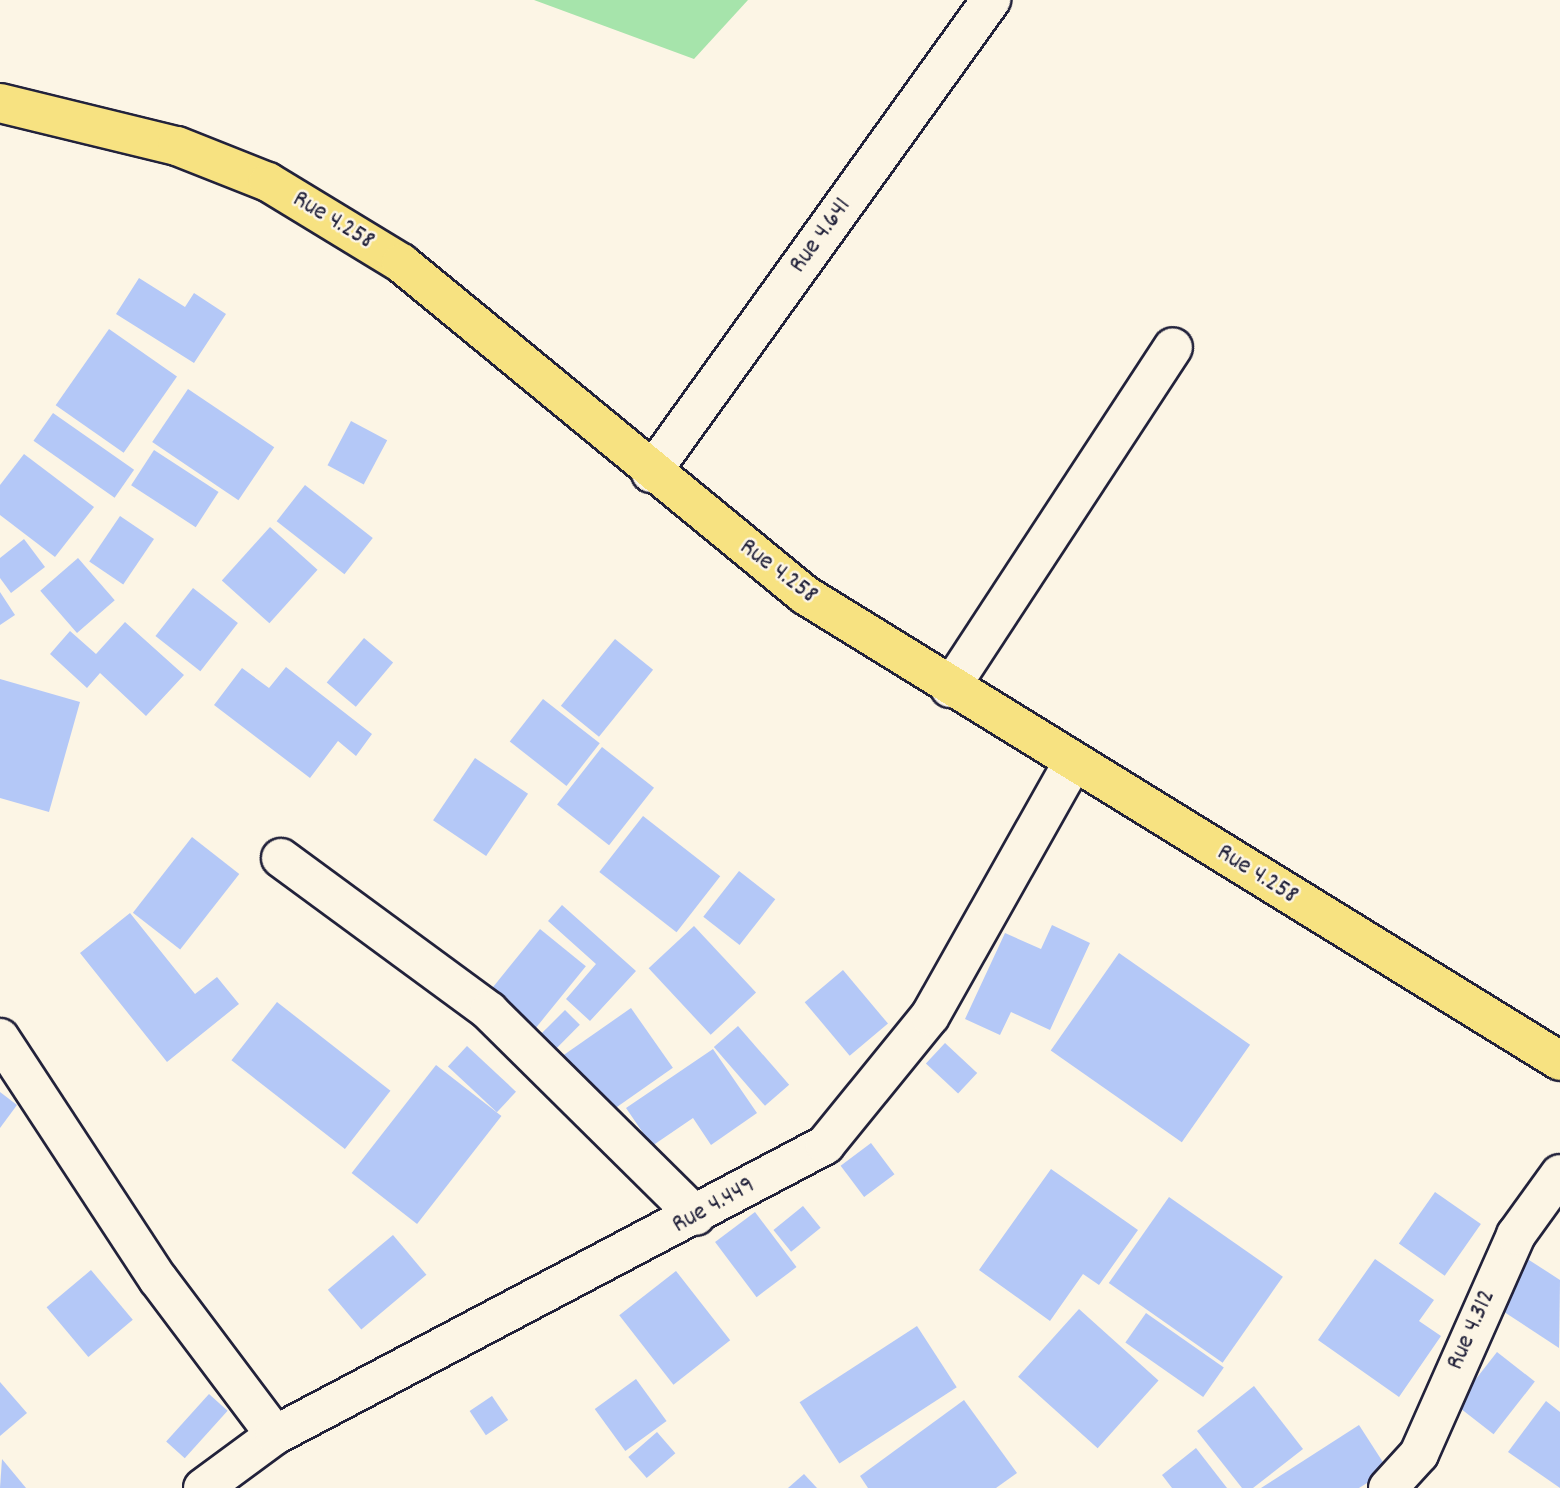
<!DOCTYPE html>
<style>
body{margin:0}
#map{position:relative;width:1560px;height:1488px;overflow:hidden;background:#fcf5e5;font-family:Dekko,sans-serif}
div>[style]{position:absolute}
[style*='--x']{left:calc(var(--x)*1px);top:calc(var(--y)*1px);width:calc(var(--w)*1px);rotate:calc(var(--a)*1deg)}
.green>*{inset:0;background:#a6e4ab}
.building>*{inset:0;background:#b4c8f7;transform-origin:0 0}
.roads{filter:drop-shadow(2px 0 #22223b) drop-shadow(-2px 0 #22223b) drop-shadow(0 2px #22223b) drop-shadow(0 -2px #22223b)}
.street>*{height:38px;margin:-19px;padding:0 19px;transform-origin:19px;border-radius:19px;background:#fcf5e5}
.highway>*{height:38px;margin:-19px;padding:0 19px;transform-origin:19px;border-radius:19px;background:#f7e281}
span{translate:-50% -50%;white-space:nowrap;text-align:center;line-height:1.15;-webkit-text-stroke:5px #fcf5e5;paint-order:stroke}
.street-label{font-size:26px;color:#22223b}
</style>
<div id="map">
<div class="green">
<div style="clip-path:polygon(534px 0,748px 0,694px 59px)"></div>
</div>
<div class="building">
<div style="clip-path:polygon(139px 278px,185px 307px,194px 293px,226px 314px,194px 363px,116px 314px)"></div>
<div style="left:109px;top:329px;width:83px;height:93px;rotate:35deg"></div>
<div style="left:188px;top:389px;width:104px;height:64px;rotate:34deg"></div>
<div style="left:53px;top:413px;width:99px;height:34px;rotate:35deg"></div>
<div style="left:351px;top:421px;width:41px;height:50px;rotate:28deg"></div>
<div style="left:154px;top:450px;width:77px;height:42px;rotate:33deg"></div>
<div style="clip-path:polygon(24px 454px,94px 507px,55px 557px,0 515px,0 485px)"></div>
<div style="left:305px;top:485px;width:86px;height:46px;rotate:38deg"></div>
<div style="left:120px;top:516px;width:41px;height:55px;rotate:34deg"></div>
<div style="left:270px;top:527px;width:64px;height:72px;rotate:42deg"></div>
<div style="clip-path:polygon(24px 539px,45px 567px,11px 593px,0 578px,0 558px)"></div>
<div style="left:78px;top:558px;width:56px;height:50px;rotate:49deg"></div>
<div style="left:193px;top:588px;width:57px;height:61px;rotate:38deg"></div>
<div style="clip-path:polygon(0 592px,15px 615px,0 625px)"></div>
<div style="clip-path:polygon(125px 622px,184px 675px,146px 716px,100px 673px,87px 688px,50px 654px,70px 631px,96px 654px)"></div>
<div style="left:364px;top:638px;width:38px;height:58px;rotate:40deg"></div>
<div style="left:615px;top:639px;width:49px;height:86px;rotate:39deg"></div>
<div style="clip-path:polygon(286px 667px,372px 734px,356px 756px,338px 741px,310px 778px,214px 705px,242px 668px,269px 688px)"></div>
<div style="clip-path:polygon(0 679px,80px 702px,49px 812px,0 798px)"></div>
<div style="left:543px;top:699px;width:72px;height:54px;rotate:38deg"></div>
<div style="left:602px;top:747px;width:66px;height:73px;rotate:38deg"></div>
<div style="left:475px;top:758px;width:64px;height:75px;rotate:34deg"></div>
<div style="left:643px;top:816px;width:98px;height:71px;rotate:38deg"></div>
<div style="left:192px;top:837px;width:60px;height:96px;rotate:38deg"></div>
<div style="left:739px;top:871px;width:46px;height:58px;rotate:38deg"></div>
<div style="clip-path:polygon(562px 905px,636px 971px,590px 1021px,566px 999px,596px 964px,548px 921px)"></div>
<div style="clip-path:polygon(130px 913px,195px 994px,217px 977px,239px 1004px,167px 1062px,80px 953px)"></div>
<div style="clip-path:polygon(1052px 925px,1090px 943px,1050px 1030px,1011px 1012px,1000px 1035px,965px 1019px,1005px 933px,1041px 949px)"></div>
<div style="left:694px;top:926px;width:91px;height:62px;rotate:47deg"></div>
<div style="left:540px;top:929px;width:59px;height:88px;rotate:39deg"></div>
<div style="left:1119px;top:953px;width:160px;height:119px;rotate:35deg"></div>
<div style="left:843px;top:970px;width:70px;height:50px;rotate:50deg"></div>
<div style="left:277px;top:1002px;width:144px;height:74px;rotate:38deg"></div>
<div style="left:631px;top:1008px;width:73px;height:107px;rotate:55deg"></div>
<div style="left:565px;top:1010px;width:21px;height:34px;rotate:45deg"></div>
<div style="left:738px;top:1026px;width:78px;height:32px;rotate:49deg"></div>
<div style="left:945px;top:1043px;width:44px;height:28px;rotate:43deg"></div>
<div style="left:467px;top:1046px;width:67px;height:28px;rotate:43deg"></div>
<div style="clip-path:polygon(713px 1049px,757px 1113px,711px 1145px,693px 1118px,652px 1146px,626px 1108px)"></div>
<div style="left:436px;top:1065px;width:83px;height:137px;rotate:38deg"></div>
<div style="clip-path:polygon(0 1092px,17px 1105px,0 1128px)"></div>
<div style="left:871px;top:1143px;width:39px;height:38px;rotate:53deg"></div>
<div style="clip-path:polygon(1051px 1169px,1138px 1230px,1099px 1285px,1083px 1274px,1050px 1321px,979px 1270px)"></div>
<div style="left:1435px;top:1192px;width:56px;height:63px;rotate:35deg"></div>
<div style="left:1169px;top:1197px;width:139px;height:105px;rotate:35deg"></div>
<div style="left:803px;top:1206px;width:28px;height:38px;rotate:51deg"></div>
<div style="left:755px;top:1212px;width:69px;height:50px;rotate:53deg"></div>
<div style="left:393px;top:1235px;width:52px;height:85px;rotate:50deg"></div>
<div style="clip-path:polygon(1523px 1256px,1560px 1280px,1559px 1348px,1492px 1304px)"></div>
<div style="clip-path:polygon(1375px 1259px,1434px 1300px,1419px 1321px,1441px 1336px,1399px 1397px,1318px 1340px)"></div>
<div style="left:91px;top:1270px;width:65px;height:58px;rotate:50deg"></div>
<div style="left:676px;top:1271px;width:88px;height:72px;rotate:52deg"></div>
<div style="left:1079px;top:1309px;width:107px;height:91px;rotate:42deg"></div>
<div style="left:1146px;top:1313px;width:95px;height:36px;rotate:35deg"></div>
<div style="left:917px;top:1326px;width:73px;height:140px;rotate:57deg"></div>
<div style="left:1497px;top:1352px;width:48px;height:67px;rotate:38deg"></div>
<div style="left:636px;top:1379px;width:52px;height:51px;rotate:54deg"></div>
<div style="clip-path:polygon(0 1382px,27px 1413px,0 1436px)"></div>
<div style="clip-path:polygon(1254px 1386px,1303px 1449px,1253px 1488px,1242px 1488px,1197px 1431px)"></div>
<div style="left:209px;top:1394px;width:25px;height:64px;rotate:42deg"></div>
<div style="left:492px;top:1396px;width:29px;height:27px;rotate:56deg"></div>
<div style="clip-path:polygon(964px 1400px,1017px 1473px,996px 1488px,868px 1488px,860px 1476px)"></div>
<div style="clip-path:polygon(1546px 1401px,1560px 1412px,1560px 1488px,1508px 1452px)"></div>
<div style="clip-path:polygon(1359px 1425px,1388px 1470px,1359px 1488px,1261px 1488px)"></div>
<div style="left:657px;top:1432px;width:28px;height:38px;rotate:49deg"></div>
<div style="clip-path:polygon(1196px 1448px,1227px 1488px,1172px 1488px,1162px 1475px)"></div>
<div style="clip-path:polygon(2px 1459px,26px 1488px,0 1488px)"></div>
<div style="clip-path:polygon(804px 1474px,817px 1488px,788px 1488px)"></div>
</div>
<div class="roads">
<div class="street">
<div style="--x:651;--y:473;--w:583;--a:-54.29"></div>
<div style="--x:950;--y:688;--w:407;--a:-56.8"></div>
<div style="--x:281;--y:858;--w:258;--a:36.3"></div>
<div style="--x:489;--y:1011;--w:291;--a:44.7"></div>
<div style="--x:0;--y:1038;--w:288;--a:56.8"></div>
<div style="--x:158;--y:1279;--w:195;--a:53.1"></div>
<div style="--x:203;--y:1488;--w:89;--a:-36.4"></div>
<div style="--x:275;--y:1435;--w:622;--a:-27.8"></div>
<div style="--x:825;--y:1145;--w:166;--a:-50.9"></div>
<div style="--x:930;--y:1016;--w:291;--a:-60.6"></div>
<div style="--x:1388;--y:1488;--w:46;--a:-47.6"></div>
<div style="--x:1419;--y:1454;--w:240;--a:-66.1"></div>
<div style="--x:1516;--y:1235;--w:75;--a:-54.2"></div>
</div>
<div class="highway">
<div style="--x:0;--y:103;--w:182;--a:13.7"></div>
<div style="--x:177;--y:146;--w:98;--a:21.6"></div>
<div style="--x:268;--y:182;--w:156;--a:31.3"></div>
<div style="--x:401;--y:263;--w:523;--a:39.41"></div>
<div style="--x:805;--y:595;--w:887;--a:31.68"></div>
</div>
</div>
<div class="street-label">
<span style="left:333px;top:221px;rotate:31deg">Rue 4.258</span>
<span style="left:821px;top:236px;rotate:-54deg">Rue 4.641</span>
<span style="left:778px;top:572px;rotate:37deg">Rue 4.258</span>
<span style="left:1257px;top:875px;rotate:32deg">Rue 4.258</span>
<span style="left:714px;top:1206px;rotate:-29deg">Rue 4.449</span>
<span style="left:1472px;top:1330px;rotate:-66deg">Rue 4.312</span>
</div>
</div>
